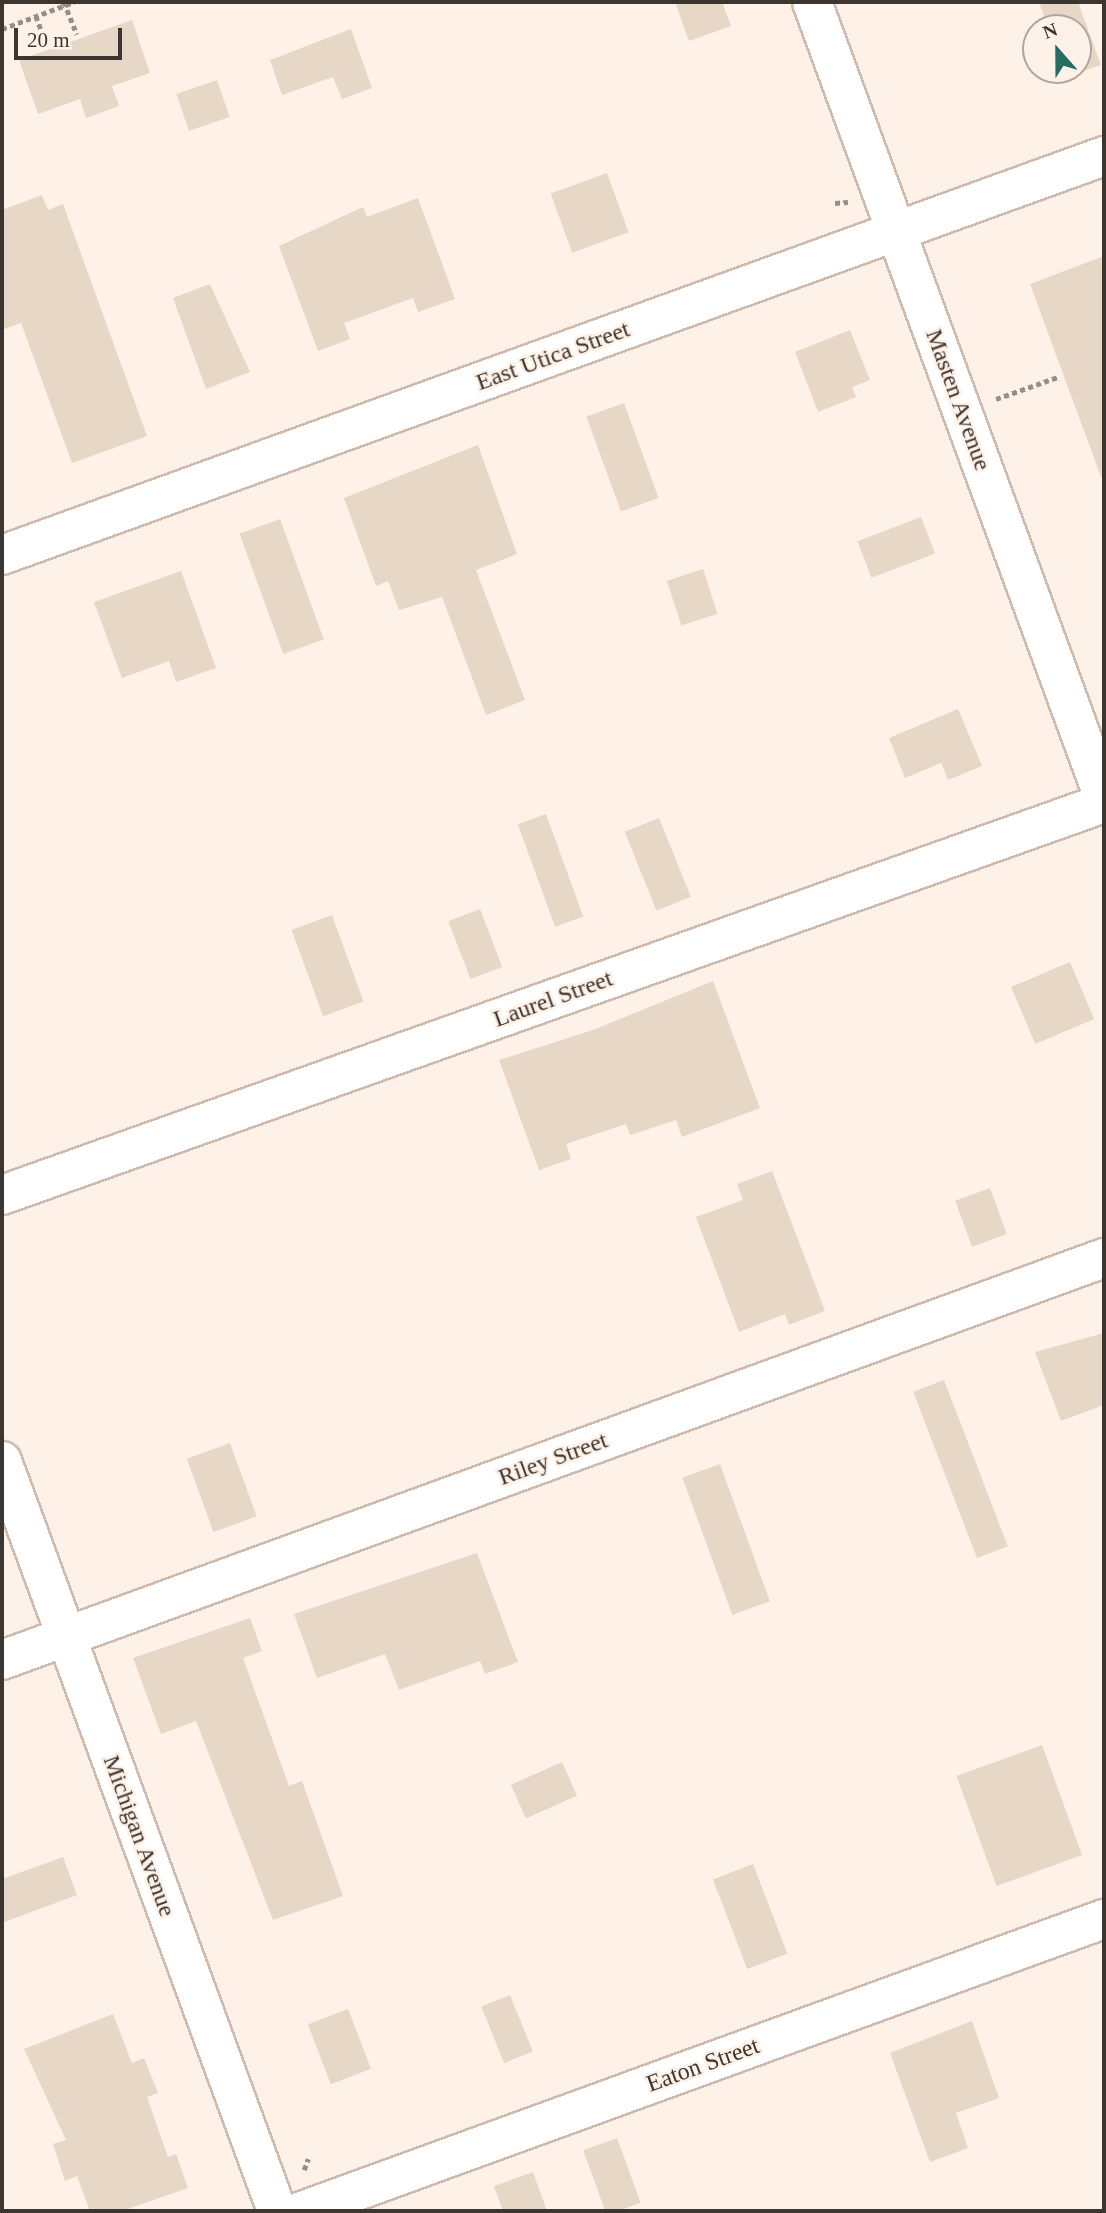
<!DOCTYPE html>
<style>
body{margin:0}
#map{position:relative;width:1106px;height:2213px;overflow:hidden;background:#fdf1e8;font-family:Georgia,serif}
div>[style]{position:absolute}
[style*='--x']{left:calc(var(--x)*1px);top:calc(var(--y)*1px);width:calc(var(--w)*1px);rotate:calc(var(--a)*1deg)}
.building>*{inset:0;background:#e7d7c6;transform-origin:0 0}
.path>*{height:4.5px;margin-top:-2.25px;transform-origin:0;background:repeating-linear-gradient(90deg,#988e87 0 5px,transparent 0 8.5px)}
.roads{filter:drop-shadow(2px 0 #cebbad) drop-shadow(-2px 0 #cebbad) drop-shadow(0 2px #cebbad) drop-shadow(0 -2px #cebbad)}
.minor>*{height:38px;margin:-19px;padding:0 19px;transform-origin:19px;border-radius:19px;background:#fff}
span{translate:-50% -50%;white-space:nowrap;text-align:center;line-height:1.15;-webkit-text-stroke:5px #fdf1e8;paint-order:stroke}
.street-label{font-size:24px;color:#3d352f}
.frame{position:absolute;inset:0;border:4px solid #3d352f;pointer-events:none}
.north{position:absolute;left:1022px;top:14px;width:70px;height:70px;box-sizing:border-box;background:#fdf1e8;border:2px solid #b0a69e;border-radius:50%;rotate:339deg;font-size:19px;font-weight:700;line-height:28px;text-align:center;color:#3d352f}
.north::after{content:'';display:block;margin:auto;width:24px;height:32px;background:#276d61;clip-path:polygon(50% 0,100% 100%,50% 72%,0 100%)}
.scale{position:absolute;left:14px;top:28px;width:108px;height:32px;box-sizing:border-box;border:4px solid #3d352f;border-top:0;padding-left:9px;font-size:21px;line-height:24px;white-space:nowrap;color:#3d352f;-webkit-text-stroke:5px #fdf1e8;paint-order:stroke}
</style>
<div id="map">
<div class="building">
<div style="clip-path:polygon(675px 2px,722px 2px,731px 26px,689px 41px)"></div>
<div style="clip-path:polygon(1039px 2px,1078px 2px,1101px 65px,1066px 77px,1063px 70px,1078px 70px,1078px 28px,1048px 28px)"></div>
<div style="clip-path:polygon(132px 20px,150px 73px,112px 86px,119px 106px,86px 118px,80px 99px,38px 114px,19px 60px)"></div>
<div style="clip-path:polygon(351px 29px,372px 88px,342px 99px,333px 77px,282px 95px,270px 60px)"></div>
<div style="left:217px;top:80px;width:39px;height:43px;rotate:71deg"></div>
<div style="left:607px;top:173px;width:63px;height:60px;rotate:70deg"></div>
<div style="clip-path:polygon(42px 195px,48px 210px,63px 204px,147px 436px,72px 463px,21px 323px,2px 330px,2px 210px)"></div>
<div style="clip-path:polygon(418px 198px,455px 299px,418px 312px,413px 298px,344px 323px,350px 339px,318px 351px,279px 246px,363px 207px,367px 217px)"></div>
<div style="clip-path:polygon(1104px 256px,1104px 476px,1101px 477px,1030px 284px)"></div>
<div style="clip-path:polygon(210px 284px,250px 372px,206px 389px,173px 298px)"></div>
<div style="clip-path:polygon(850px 330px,870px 380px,852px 387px,856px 397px,818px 412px,795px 352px)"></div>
<div style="left:624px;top:403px;width:101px;height:40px;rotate:70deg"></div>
<div style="clip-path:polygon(478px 445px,517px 554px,476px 570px,525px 700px,486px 715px,442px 597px,399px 610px,388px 581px,376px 586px,344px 498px)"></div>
<div style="left:921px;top:517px;width:39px;height:68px;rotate:69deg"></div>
<div style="left:280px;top:519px;width:128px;height:43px;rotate:70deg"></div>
<div style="left:703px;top:569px;width:47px;height:38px;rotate:72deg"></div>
<div style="clip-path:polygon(181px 571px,216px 668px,176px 682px,169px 661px,122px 678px,94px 602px)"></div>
<div style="clip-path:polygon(958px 709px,982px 766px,948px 780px,941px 763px,905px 778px,889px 738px)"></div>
<div style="left:546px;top:814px;width:109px;height:30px;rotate:70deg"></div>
<div style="left:659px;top:818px;width:85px;height:37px;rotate:68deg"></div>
<div style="left:480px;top:909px;width:62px;height:34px;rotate:69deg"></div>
<div style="left:332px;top:915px;width:92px;height:43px;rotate:70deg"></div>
<div style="left:1070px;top:962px;width:62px;height:64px;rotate:67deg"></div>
<div style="clip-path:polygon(713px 981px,760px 1108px,682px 1137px,676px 1120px,630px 1135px,626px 1124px,566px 1144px,571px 1159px,539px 1170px,499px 1060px,593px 1030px)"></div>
<div style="clip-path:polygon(772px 1171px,825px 1311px,789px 1325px,785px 1314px,739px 1332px,696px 1217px,743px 1200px,737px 1184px)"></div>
<div style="left:990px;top:1188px;width:49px;height:37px;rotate:70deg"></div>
<div style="clip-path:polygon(1104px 1333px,1104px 1405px,1061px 1421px,1035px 1352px)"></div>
<div style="left:944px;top:1380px;width:178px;height:33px;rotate:69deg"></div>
<div style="left:230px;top:1443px;width:78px;height:46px;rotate:70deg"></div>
<div style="left:720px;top:1464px;width:146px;height:40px;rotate:70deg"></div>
<div style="clip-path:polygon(477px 1553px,518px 1662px,485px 1674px,480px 1661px,399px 1690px,385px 1654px,317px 1678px,294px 1614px)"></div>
<div style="clip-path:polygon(250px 1618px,262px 1651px,243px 1658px,289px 1786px,302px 1781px,343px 1896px,273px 1920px,196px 1721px,161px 1734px,133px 1658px)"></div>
<div style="left:1042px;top:1745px;width:117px;height:91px;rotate:70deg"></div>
<div style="left:562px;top:1762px;width:37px;height:56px;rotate:66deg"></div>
<div style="clip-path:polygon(63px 1857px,77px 1895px,2px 1923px,2px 1879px)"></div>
<div style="left:753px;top:1864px;width:96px;height:43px;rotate:69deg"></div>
<div style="left:510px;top:1995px;width:61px;height:31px;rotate:68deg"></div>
<div style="left:348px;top:2009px;width:64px;height:43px;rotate:69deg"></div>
<div style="clip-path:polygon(113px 2014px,132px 2063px,144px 2058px,158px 2093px,147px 2097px,168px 2157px,176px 2154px,188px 2188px,122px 2211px,90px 2211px,77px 2176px,65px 2181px,53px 2144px,66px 2140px,24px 2049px)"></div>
<div style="clip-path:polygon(972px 2021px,999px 2098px,956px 2113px,968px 2148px,930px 2162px,890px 2053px)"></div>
<div style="left:617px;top:2138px;width:69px;height:36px;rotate:70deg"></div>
<div style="clip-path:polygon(533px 2172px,547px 2211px,503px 2211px,494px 2186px)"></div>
</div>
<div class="path">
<div style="--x:64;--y:2;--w:35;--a:68"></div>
<div style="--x:36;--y:16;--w:33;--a:69"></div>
<div style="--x:2;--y:29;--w:77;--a:-20.6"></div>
<div style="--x:835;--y:203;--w:13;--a:-4"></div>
<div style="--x:996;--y:399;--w:66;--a:-19.5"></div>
<div style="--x:304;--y:2170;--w:12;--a:-70"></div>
</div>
<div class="roads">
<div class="minor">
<div style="--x:812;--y:2;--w:848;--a:69.86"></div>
<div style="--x:2;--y:555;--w:1172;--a:-19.9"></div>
<div style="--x:2;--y:1195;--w:1170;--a:-19.58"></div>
<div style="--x:2;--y:1461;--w:799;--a:69.86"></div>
<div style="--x:2;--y:1660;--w:1173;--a:-20.04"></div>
<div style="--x:302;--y:2211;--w:854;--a:-20.01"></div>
</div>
</div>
<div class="street-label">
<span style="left:553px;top:356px;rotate:-20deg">East Utica Street</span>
<span style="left:958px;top:400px;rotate:70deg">Masten Avenue</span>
<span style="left:553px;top:999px;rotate:-20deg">Laurel Street</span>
<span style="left:553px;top:1459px;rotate:-20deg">Riley Street</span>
<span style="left:139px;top:1836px;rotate:70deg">Michigan Avenue</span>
<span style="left:703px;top:2065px;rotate:-20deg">Eaton Street</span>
</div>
<div class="frame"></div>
<div class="north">N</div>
<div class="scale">20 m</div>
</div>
